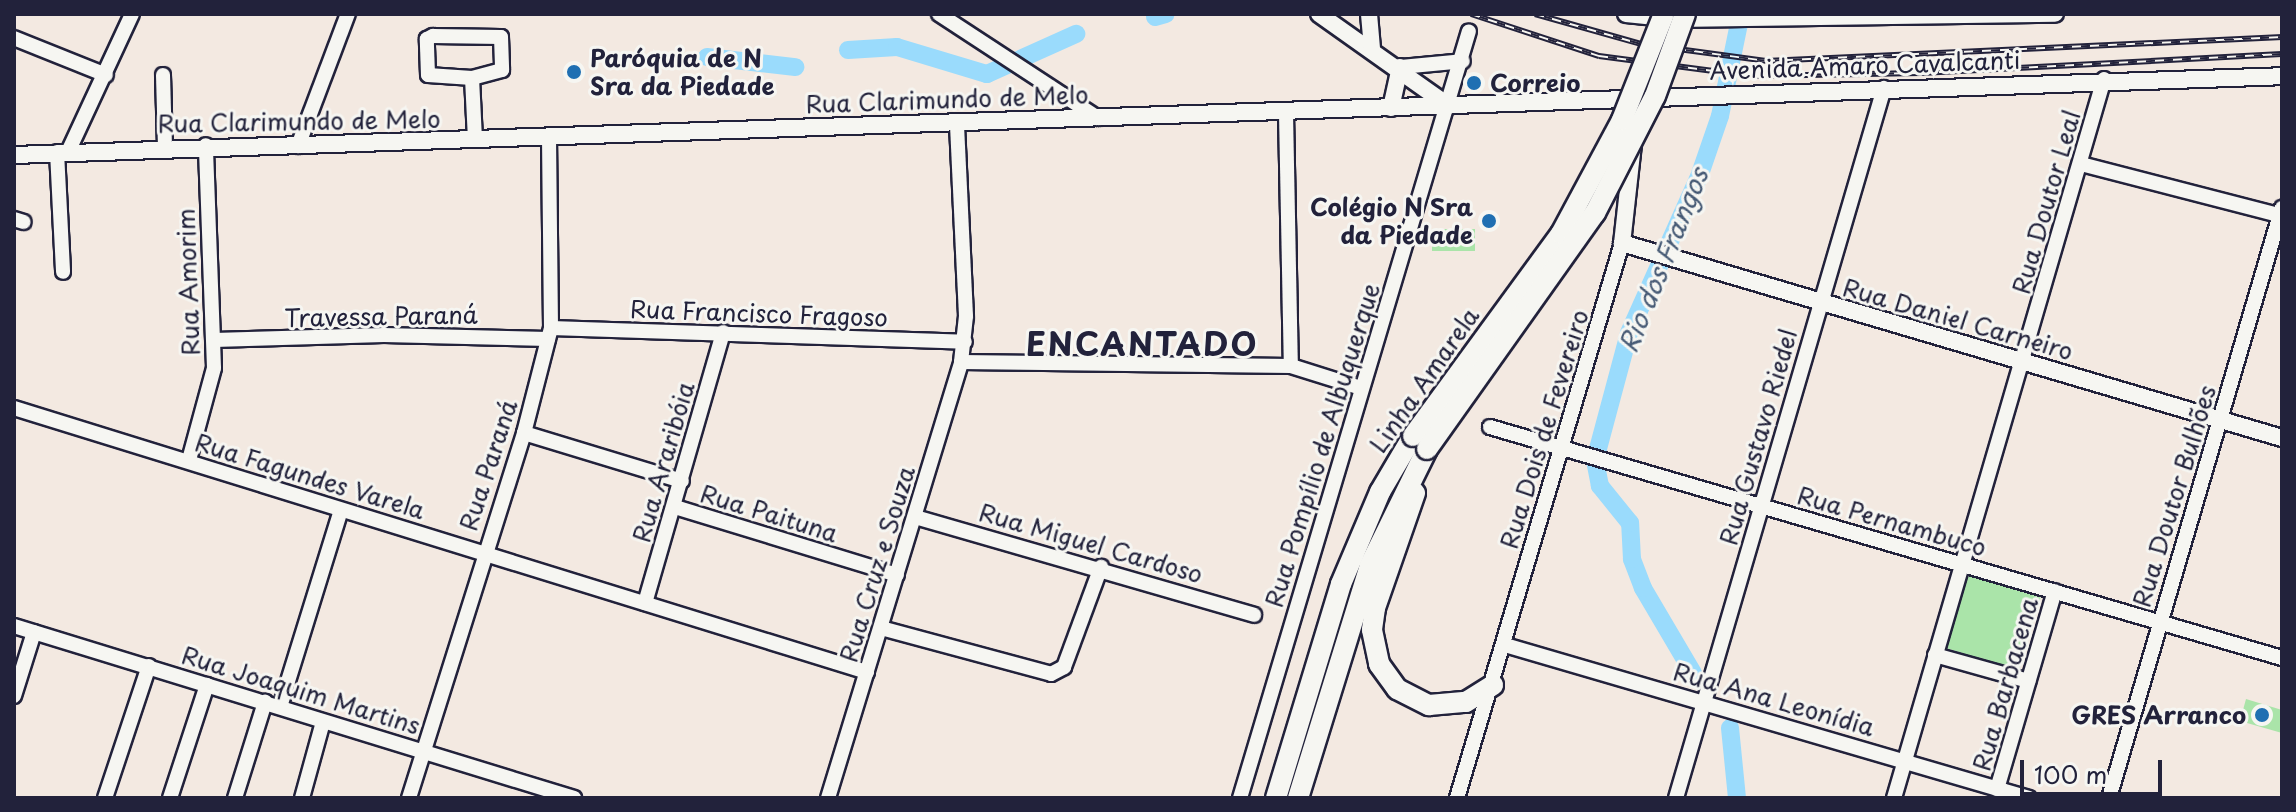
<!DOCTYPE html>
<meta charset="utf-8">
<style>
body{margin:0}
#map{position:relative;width:2296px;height:812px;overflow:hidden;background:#f3e9e1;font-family:"Playpen Sans",sans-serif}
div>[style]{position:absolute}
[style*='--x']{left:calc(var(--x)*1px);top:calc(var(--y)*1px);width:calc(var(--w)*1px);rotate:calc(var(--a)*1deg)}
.green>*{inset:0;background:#aae4a9;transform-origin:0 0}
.river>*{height:18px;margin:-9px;padding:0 9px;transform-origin:9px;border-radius:9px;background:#9adbfc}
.roads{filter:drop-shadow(2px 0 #22223b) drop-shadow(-2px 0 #22223b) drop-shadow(0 2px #22223b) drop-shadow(0 -2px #22223b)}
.minor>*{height:14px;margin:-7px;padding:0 7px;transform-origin:7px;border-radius:7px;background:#f6f6f2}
.major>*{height:16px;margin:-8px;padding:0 8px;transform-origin:8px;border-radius:8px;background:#f6f6f2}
.highway>*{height:20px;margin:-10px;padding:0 10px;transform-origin:10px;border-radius:10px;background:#f6f6f2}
.rail>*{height:6px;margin-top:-3px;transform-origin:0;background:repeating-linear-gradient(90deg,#f6f6f2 0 9px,#22223b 0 18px);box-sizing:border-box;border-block:2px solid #22223b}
.bridges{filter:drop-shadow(2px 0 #22223b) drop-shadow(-2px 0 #22223b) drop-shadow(0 2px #22223b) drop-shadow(0 -2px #22223b)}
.highway-bridge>*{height:20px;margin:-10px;padding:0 10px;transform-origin:10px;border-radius:10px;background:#f6f6f2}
.dots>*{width:22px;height:22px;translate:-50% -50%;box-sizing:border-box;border:4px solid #f6f6f2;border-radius:50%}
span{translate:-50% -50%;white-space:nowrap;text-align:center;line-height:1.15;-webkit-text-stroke:6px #f6f6f2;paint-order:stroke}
.poi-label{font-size:24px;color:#22223b;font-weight:700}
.left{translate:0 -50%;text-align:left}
.right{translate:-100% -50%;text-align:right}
.street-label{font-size:24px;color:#22223b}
.water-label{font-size:26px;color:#465a75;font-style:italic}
.district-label{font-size:32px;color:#22223b;font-weight:700;letter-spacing:2px}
.frame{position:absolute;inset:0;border:16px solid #22223b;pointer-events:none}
.scale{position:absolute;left:2020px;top:760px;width:142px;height:36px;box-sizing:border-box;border:4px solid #22223b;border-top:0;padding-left:10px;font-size:24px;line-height:28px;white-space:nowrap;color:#22223b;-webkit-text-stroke:6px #f6f6f2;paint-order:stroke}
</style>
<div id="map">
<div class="green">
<div style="left:1475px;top:229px;width:22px;height:43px;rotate:90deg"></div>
<div style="left:1967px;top:575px;width:77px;height:76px;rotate:17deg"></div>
<div style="clip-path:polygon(2246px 699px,2282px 710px,2282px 733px,2240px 721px)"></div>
</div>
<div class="river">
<div style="--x:1155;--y:17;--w:11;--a:-15"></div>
<div style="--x:848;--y:50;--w:49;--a:-3.5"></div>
<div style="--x:897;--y:47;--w:94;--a:16.7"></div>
<div style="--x:987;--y:74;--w:98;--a:-24.2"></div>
<div style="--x:707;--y:57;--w:89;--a:6.5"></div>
<div style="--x:1693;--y:673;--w:99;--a:-120.5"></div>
<div style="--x:1643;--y:588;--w:31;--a:-111"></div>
<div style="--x:1632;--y:559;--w:36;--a:-93"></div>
<div style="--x:1630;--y:523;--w:48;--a:-129"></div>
<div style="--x:1600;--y:486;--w:26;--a:-101"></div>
<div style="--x:1595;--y:460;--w:131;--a:-75"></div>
<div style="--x:1629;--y:333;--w:174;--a:-65.9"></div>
<div style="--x:1700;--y:174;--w:61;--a:-71"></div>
<div style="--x:1720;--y:116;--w:104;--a:-78.4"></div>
<div style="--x:1730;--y:728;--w:70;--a:84.3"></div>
</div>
<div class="roads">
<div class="minor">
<div style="--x:939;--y:14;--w:190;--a:33.2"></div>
<div style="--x:433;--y:36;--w:68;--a:0.8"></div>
<div style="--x:501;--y:37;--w:33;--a:88"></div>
<div style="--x:502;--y:70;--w:31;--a:165"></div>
<div style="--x:472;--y:78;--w:44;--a:-176.1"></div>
<div style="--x:428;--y:75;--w:36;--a:-92"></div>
<div style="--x:427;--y:39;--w:7;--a:-27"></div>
<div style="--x:14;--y:38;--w:99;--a:21.9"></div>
<div style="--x:1400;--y:67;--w:63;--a:-5.4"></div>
<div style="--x:163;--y:75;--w:72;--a:88.4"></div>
<div style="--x:472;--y:78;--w:62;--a:87.2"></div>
<div style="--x:1286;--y:113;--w:253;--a:88.9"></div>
<div style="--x:298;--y:146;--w:141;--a:-69.3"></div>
<div style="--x:57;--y:152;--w:120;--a:87.1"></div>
<div style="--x:68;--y:152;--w:152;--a:-65.1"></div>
<div style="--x:2081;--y:164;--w:208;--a:14.5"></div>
<div style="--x:14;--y:219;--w:10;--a:17"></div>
<div style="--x:551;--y:328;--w:414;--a:1.9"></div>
<div style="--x:214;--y:340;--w:170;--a:-1.7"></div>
<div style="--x:384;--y:335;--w:164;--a:1.4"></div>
<div style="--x:961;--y:362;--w:330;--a:0.7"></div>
<div style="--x:1291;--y:366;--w:73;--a:17.4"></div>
<div style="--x:14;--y:408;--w:893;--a:17.2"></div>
<div style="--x:1490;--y:427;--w:825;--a:16.26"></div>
<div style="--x:524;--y:433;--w:165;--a:16.9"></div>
<div style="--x:189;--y:460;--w:95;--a:-74.8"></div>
<div style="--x:214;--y:368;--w:223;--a:-92.1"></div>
<div style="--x:675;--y:507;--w:232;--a:17"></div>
<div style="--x:915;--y:517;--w:353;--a:16.1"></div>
<div style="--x:645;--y:603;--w:282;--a:-73.9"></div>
<div style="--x:14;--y:626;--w:586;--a:17.07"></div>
<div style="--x:881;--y:628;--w:176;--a:15.1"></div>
<div style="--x:1051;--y:674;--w:15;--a:-28"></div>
<div style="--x:1064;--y:667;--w:107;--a:-69.7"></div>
<div style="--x:1505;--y:645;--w:546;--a:16.28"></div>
<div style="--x:1935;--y:655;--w:97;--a:15.6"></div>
<div style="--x:14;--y:696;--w:67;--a:-72.6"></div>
<div style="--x:280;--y:707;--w:206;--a:-72.8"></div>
<div style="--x:1997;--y:789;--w:206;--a:-73.7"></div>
<div style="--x:105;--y:798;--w:139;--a:-71.6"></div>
<div style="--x:170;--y:798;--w:119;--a:-71.9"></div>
<div style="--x:235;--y:798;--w:101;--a:-72.6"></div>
<div style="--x:302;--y:798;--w:79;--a:-74.6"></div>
<div style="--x:409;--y:798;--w:383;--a:-72.5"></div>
<div style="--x:524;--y:433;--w:108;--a:-75.6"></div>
<div style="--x:551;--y:328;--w:191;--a:-90.6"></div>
<div style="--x:828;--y:798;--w:456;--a:-73"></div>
<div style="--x:961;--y:362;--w:46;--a:-83.8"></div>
<div style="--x:966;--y:316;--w:193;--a:-92.7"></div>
<div style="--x:1240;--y:798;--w:800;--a:-73.38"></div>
<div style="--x:1457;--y:798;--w:579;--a:-73.44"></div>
<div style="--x:1676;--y:798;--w:740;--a:-73.67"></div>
<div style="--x:1894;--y:798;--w:749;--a:-73.72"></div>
<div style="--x:2109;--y:798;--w:615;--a:-73.66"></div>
</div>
<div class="major">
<div style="--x:1319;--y:14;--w:159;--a:35.3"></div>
<div style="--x:1369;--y:14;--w:34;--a:85"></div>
<div style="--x:1626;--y:14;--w:49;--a:5.8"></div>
<div style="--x:1675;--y:19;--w:380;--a:-0.8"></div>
<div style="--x:1391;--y:108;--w:42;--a:-77.6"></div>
<div style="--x:1633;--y:144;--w:100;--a:96.3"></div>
<div style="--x:1622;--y:243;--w:688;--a:16.46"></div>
<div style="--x:14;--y:155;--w:2269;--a:-1.99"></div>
</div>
<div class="highway">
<div style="--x:1415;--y:493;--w:122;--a:109.2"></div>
<div style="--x:1375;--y:608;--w:22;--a:98"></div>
<div style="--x:1372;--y:630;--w:35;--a:78"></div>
<div style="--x:1379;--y:664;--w:31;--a:54"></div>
<div style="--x:1397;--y:689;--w:36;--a:27"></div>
<div style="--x:1429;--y:705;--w:37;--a:-5"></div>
<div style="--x:1466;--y:702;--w:32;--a:-32"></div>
<div style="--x:1276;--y:798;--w:224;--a:-73.1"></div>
<div style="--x:1341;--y:584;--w:100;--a:-67"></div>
<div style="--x:1380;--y:492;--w:65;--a:-59.5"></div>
<div style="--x:1298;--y:798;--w:244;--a:-72.8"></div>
<div style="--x:1370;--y:565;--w:129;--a:-63.8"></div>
</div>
</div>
<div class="rail">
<div style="--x:1471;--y:14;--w:135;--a:18.2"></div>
<div style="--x:1599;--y:56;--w:152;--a:7.5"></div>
<div style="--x:1750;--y:76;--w:171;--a:-1"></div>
<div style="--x:1921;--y:73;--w:361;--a:-3"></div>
<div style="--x:1535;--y:14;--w:110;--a:15.8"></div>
<div style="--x:1641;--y:44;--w:126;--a:7.7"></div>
<div style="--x:1766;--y:61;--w:517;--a:-2.66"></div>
</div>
<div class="bridges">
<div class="highway-bridge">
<div style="--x:1413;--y:436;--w:250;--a:-53.8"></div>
<div style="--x:1561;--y:234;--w:129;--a:-61.8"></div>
<div style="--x:1622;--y:120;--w:114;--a:-68.4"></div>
<div style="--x:1427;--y:449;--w:290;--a:-54.6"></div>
<div style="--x:1595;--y:213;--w:131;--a:-62.9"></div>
<div style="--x:1655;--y:96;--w:87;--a:-69.9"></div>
</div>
</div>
<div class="dots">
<div style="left:574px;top:72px;background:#1f6fb2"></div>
<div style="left:1474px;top:83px;background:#1f6fb2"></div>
<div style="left:1489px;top:221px;background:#1f6fb2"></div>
<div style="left:2262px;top:715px;background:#1f6fb2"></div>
</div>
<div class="poi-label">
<span class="left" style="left:590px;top:72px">Paróquia de N<br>Sra da Piedade</span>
<span class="left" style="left:1490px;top:83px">Correio</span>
<span class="right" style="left:1473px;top:221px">Colégio N Sra<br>da Piedade</span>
<span class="right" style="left:2246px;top:715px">GRES Arranco</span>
</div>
<div class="street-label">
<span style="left:1865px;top:65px;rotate:-2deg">Avenida Amaro Cavalcanti</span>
<span style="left:947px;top:99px;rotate:-2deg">Rua Clarimundo de Melo</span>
<span style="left:299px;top:121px;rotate:-1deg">Rua Clarimundo de Melo</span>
<span style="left:2046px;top:202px;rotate:-74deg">Rua Doutor Leal</span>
<span style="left:188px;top:282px;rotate:-92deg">Rua Amorim</span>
<span style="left:759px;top:313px;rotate:2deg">Rua Francisco Fragoso</span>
<span style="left:381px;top:316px;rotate:-1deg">Travessa Paraná</span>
<span style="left:1958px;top:319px;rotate:16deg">Rua Daniel Carneiro</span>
<span style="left:1424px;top:380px;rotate:-55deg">Linha Amarela</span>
<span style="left:1544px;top:429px;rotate:-73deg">Rua Dois de Fevereiro</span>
<span style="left:1758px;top:437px;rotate:-74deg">Rua Gustavo Riedel</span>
<span style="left:1322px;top:445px;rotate:-73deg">Rua Pompílio de Albuquerque</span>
<span style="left:663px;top:462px;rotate:-74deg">Rua Araribóia</span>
<span style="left:488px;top:465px;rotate:-72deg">Rua Paraná</span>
<span style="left:310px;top:476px;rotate:17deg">Rua Fagundes Varela</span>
<span style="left:2174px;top:496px;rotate:-73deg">Rua Doutor Bulhões</span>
<span style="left:769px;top:513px;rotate:17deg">Rua Paituna</span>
<span style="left:1892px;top:521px;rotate:16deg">Rua Pernambuco</span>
<span style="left:1091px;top:543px;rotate:16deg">Rua Miguel Cardoso</span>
<span style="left:877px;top:564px;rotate:-73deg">Rua Cruz e Souza</span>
<span style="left:2005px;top:684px;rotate:-74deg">Rua Barbacena</span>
<span style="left:301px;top:690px;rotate:17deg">Rua Joaquim Martins</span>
<span style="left:1774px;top:699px;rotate:16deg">Rua Ana Leonídia</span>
</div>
<div class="water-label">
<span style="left:1663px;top:260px;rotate:-68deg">Rio dos Frangos</span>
</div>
<div class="district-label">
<span style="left:1142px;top:343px">ENCANTADO</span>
</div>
<div class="frame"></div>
<div class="scale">100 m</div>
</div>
